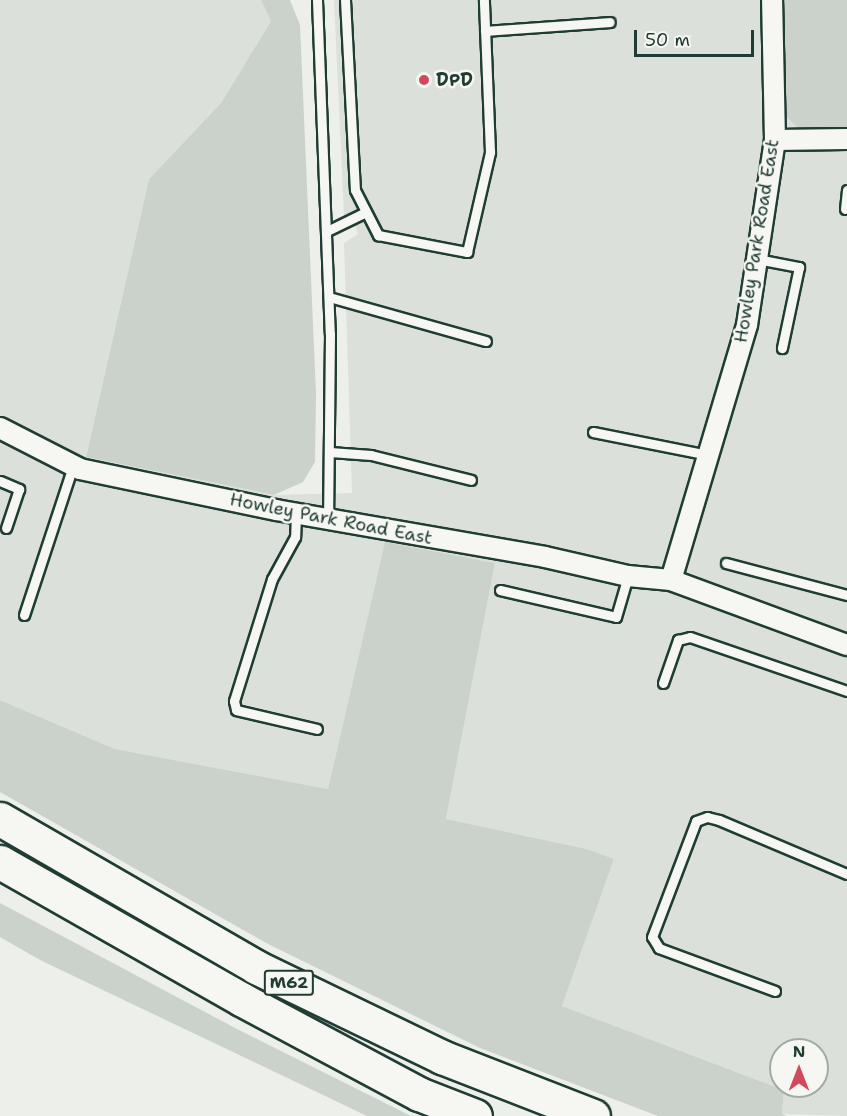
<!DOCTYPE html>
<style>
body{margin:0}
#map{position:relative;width:847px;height:1116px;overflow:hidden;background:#edefea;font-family:"Shantell Sans",sans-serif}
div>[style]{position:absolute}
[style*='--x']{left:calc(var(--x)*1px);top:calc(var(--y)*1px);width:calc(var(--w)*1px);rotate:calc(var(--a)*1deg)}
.built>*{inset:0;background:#dce0db}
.green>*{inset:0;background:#cbd2cc}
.roads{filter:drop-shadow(2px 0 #1f3d34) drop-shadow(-2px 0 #1f3d34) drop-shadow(0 2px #1f3d34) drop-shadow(0 -2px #1f3d34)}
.service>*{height:9px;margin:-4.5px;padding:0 4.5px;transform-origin:4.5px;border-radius:4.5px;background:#f6f6f2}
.minor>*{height:20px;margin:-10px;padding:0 10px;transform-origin:10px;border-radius:10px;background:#f6f6f2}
.motorway>*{height:33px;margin:-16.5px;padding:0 16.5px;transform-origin:16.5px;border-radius:16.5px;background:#f6f6f2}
.dots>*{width:16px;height:16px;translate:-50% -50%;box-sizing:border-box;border:3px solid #f6f6f2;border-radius:50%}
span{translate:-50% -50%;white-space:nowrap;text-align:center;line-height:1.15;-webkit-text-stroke:5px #f6f6f2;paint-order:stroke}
.shield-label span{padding:2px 4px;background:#f6f6f2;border:2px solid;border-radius:4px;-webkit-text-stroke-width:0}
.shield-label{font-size:16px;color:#1f3d34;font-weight:700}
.poi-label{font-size:18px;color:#1f3d34;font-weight:700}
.left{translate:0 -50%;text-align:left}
.street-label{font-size:18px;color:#1f3d34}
.north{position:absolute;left:769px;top:1038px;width:60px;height:60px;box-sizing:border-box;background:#f6f6f2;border:2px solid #a0aca6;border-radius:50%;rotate:0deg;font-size:16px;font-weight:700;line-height:24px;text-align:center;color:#1f3d34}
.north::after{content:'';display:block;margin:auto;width:21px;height:27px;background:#d1495b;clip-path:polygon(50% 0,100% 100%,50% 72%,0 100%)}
.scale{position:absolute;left:634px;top:30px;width:120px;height:27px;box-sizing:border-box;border:3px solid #1f3d34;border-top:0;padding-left:8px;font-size:18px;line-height:21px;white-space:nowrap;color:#1f3d34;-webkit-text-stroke:4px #f6f6f2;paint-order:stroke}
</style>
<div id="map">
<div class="built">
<div style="clip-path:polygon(evenodd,0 0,261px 0,271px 21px,221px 103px,149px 179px,86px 457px,274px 495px,352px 493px,344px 243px,358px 234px,355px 225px,344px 216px,334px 0,781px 0,784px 49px,847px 131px,847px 1116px,782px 1114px,784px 1090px,562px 1006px,614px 859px,587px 849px,446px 819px,495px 563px,385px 543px,328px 789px,115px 749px,0 700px,0 0,781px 1050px,817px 1050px,817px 1086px,781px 1086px,781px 1050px)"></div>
</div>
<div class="green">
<div style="clip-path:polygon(261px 0,290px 0,300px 25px,316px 393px,315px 462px,303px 482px,274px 495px,86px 457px,149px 179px,221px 103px,271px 21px)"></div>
<div style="clip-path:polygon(781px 0,847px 0,847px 131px,801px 131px,781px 111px,784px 49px)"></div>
<div style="clip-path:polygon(385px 542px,495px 563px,446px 819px,587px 849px,614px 859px,562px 1006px,784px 1090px,782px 1114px,787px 1116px,658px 1116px,480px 1048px,268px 944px,0 792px,0 700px,115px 749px,328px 789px)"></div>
<div style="clip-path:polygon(0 903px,237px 1029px,411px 1116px,367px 1116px,40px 960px,0 937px)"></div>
</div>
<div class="roads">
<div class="service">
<div style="--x:317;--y:0;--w:334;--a:87.8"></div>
<div style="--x:330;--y:334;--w:183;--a:90.6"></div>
<div style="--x:345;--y:0;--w:190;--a:87"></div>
<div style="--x:355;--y:190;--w:51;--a:62.9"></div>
<div style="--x:378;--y:235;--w:91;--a:10.8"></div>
<div style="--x:467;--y:252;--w:103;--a:-77"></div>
<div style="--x:490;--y:152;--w:152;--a:-92.3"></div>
<div style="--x:485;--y:31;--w:125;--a:-4.1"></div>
<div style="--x:845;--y:209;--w:19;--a:-84"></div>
<div style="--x:327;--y:231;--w:43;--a:-26"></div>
<div style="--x:757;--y:259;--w:43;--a:10.8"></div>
<div style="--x:799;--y:267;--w:83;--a:101.9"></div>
<div style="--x:329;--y:297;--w:163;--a:15.7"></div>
<div style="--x:593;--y:432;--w:117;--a:11.3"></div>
<div style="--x:330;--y:452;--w:41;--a:4.2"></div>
<div style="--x:371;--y:455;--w:103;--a:14"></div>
<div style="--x:0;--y:481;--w:21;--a:23"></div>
<div style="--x:19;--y:489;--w:41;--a:108.4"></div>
<div style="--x:296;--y:513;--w:24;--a:92"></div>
<div style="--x:295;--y:537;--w:48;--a:118.7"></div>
<div style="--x:272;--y:579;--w:128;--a:107.3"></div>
<div style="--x:234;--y:701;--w:9;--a:77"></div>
<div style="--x:236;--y:710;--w:83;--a:13.2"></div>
<div style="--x:726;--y:563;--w:125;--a:14.8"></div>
<div style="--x:500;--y:590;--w:119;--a:13.1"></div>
<div style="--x:616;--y:617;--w:43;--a:-73.7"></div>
<div style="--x:24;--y:615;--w:157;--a:-71.8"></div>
<div style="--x:663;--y:683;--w:46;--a:-70.8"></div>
<div style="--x:678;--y:640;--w:12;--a:-14"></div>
<div style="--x:690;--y:637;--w:166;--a:19"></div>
<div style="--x:775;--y:991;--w:124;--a:-159.7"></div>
<div style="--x:659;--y:948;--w:13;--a:-122"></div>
<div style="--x:652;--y:937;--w:124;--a:-69.2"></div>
<div style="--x:696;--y:821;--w:12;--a:-20"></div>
<div style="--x:707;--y:817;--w:12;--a:14"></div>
<div style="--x:719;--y:820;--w:139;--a:22.9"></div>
</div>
<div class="minor">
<div style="--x:775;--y:140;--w:72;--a:-0.8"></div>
<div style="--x:0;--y:428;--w:90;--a:27.1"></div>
<div style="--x:80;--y:469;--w:200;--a:11.8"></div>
<div style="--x:276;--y:510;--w:273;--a:9.9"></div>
<div style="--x:545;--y:557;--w:85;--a:12.9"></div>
<div style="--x:628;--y:576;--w:43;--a:5.3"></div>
<div style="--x:671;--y:580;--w:188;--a:20.3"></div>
<div style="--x:671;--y:580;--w:266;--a:-73.4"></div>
<div style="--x:747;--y:325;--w:187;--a:-81.4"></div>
<div style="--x:775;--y:140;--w:140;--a:-91.2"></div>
</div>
<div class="motorway">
<div style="--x:0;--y:819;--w:296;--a:30"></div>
<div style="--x:256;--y:967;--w:207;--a:25.8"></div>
<div style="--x:442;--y:1057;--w:162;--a:21.3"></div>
<div style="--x:0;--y:862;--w:277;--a:29.6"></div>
<div style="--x:241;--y:999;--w:202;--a:28.1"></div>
<div style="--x:419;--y:1094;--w:60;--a:21.4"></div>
</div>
</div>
<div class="dots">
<div style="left:424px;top:80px;background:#d1495b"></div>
</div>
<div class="shield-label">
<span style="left:289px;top:983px">M62</span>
</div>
<div class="poi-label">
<span class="left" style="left:436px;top:80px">DPD</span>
</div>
<div class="street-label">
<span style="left:757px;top:241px;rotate:-81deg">Howley Park Road East</span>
<span style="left:331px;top:519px;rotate:11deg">Howley Park Road East</span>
</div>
<div class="north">N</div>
<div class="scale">50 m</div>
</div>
